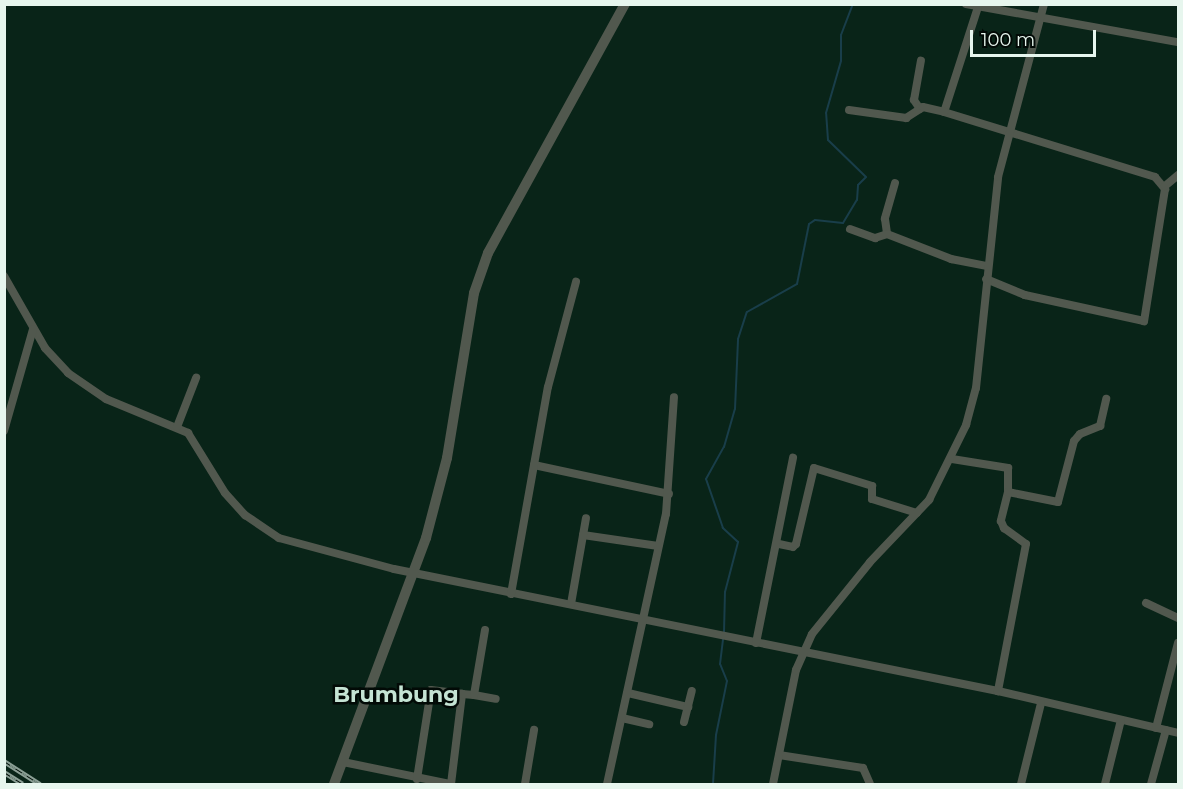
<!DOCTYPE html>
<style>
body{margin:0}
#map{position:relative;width:1183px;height:789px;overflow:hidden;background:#092418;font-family:Montserrat,sans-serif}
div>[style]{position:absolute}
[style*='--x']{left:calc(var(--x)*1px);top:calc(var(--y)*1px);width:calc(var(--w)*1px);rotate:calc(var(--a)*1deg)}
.stream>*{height:2px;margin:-1px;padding:0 1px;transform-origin:1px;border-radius:1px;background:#193e4a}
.minor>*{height:8px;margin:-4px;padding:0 4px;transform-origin:4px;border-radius:4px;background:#51584e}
.tertiary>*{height:10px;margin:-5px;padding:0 5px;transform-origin:5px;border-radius:5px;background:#51584e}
.rail>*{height:4.5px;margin-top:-2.25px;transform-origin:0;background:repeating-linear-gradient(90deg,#020a06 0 7px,#8ca096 0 14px);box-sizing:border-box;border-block:2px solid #8ca096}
span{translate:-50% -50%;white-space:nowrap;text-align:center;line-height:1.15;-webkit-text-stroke:5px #020a06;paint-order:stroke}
.quarter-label{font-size:22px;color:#c5e4d4;font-weight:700}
.frame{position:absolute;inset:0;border:6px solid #e7f6ee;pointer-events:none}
.scale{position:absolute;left:970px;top:30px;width:126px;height:27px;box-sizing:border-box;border:3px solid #e7f6ee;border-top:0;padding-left:8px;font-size:18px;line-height:21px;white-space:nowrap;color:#e7f6ee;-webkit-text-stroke:4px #020a06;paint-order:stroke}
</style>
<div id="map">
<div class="stream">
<div style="--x:724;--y:632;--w:40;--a:-88.6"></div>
<div style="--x:725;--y:592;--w:52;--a:-75.4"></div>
<div style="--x:738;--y:542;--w:21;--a:-137"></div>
<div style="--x:723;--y:528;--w:52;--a:-109.1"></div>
<div style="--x:706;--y:479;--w:37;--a:-61"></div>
<div style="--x:724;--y:447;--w:40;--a:-74"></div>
<div style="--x:735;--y:409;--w:70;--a:-87.5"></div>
<div style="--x:738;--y:339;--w:28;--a:-72"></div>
<div style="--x:747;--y:312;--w:57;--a:-29.2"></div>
<div style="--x:797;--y:284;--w:61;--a:-78.7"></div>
<div style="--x:809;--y:224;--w:7;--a:-34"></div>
<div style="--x:815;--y:220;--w:28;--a:6"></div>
<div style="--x:843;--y:223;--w:27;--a:-59"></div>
<div style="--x:857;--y:200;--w:15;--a:-86"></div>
<div style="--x:858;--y:185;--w:11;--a:-45"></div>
<div style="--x:866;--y:177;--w:53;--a:-135.8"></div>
<div style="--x:828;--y:140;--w:27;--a:-94"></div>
<div style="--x:826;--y:113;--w:54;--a:-73.9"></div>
<div style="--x:841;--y:61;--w:26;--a:-90"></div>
<div style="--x:841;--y:35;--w:33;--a:-69"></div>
<div style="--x:713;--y:784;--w:49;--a:-86.5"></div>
<div style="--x:716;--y:735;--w:55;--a:-78.5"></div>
<div style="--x:727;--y:681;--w:18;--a:-112"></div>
<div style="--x:720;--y:664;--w:26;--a:-83"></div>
</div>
<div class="minor">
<div style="--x:966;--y:4;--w:215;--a:10.2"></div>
<div style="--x:978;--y:7;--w:110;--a:107.9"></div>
<div style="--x:944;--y:112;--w:221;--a:17.1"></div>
<div style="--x:1155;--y:177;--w:16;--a:50"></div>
<div style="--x:1165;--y:189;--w:134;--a:99"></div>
<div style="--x:1144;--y:321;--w:122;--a:-167.7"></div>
<div style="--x:1025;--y:295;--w:42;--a:-157.7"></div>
<div style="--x:920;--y:109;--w:11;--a:-124"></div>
<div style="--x:914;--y:100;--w:40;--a:-80"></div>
<div style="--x:849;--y:110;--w:58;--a:8"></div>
<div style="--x:906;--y:118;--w:20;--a:-33"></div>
<div style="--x:923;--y:107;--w:22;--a:13"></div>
<div style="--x:895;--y:183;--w:37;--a:106"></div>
<div style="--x:885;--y:219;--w:15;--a:82"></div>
<div style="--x:887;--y:234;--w:69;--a:21.3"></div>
<div style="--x:951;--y:259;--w:37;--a:11"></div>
<div style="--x:1165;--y:186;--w:17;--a:-40"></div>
<div style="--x:850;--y:229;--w:27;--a:20"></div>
<div style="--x:875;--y:238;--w:13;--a:-18"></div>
<div style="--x:4;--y:276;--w:83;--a:60.3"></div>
<div style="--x:45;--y:348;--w:34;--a:47"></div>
<div style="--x:68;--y:373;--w:46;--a:34.4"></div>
<div style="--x:106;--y:399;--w:89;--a:22.5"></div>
<div style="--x:188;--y:433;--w:70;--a:58.3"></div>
<div style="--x:225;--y:493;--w:30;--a:48"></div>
<div style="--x:245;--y:515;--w:41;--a:34.1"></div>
<div style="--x:279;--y:538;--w:119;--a:15.1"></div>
<div style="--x:394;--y:569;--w:616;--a:11.42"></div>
<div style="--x:998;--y:691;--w:185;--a:13.1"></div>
<div style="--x:177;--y:427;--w:53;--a:-68.8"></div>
<div style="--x:4;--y:431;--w:106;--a:-74.1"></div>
<div style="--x:952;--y:459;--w:57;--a:9.1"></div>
<div style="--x:1008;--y:468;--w:24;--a:90"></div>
<div style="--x:1008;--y:492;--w:30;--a:104"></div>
<div style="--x:1001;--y:521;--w:8;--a:67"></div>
<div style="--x:1004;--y:528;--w:27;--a:36"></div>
<div style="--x:1026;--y:544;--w:150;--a:100.8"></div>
<div style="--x:534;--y:465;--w:138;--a:12.1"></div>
<div style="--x:1008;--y:492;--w:51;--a:11.3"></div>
<div style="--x:1058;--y:502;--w:63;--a:-75.3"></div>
<div style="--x:1074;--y:441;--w:9;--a:-49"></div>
<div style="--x:1080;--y:434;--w:22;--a:-22"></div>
<div style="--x:1100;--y:426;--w:28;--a:-77"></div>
<div style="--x:583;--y:535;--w:76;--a:8.3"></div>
<div style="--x:779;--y:544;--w:14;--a:12"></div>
<div style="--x:793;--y:547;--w:4;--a:-45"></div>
<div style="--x:796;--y:544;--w:78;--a:-76.7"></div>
<div style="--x:814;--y:468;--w:61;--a:17.2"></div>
<div style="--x:872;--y:486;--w:13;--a:90"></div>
<div style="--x:872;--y:499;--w:47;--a:17.3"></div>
<div style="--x:511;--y:594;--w:210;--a:-79.9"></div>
<div style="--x:548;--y:387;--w:109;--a:-75.1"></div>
<div style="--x:1146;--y:603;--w:35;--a:25"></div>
<div style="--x:571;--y:604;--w:87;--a:-80.1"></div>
<div style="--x:756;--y:643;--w:189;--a:-78.7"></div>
<div style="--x:628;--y:693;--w:62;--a:13.1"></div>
<div style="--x:474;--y:695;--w:22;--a:10"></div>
<div style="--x:622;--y:718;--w:28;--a:13"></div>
<div style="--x:684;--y:722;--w:32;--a:-76"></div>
<div style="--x:1156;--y:728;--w:88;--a:-75.5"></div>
<div style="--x:779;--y:755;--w:85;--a:8.8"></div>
<div style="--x:863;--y:768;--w:17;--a:66"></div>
<div style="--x:343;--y:762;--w:109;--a:11.6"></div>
<div style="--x:417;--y:779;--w:90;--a:-81.1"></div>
<div style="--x:431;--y:690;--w:31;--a:7"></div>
<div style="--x:451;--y:784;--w:91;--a:-83"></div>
<div style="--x:462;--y:694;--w:12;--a:5"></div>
<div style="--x:474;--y:695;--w:66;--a:-80.4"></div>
<div style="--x:525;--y:784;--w:55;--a:-80.5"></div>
<div style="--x:607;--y:784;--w:276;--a:-77.7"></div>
<div style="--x:666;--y:514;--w:117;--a:-86.1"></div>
<div style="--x:773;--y:784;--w:116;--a:-78.6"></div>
<div style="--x:796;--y:670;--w:39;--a:-66"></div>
<div style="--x:812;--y:634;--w:92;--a:-51.1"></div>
<div style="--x:870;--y:562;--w:86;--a:-46.4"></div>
<div style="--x:929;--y:500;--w:84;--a:-63.7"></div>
<div style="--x:966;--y:425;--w:38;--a:-75"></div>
<div style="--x:976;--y:388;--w:212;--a:-84"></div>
<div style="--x:998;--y:177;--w:179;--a:-75.1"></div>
<div style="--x:1021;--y:784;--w:83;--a:-76.1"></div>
<div style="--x:1105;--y:784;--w:66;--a:-76"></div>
<div style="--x:1151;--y:784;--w:56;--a:-74.5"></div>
</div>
<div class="tertiary">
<div style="--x:334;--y:784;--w:263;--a:-69.5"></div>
<div style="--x:426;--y:538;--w:83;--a:-75.3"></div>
<div style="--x:447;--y:458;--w:167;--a:-80.7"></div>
<div style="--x:474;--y:293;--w:42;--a:-70.7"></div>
<div style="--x:488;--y:253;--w:284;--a:-61.2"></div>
</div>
<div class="rail">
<div style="--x:4;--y:761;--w:43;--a:32.6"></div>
<div style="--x:4;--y:772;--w:22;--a:32"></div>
</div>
<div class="quarter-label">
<span style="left:396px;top:695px">Brumbung</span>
</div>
<div class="frame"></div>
<div class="scale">100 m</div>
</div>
